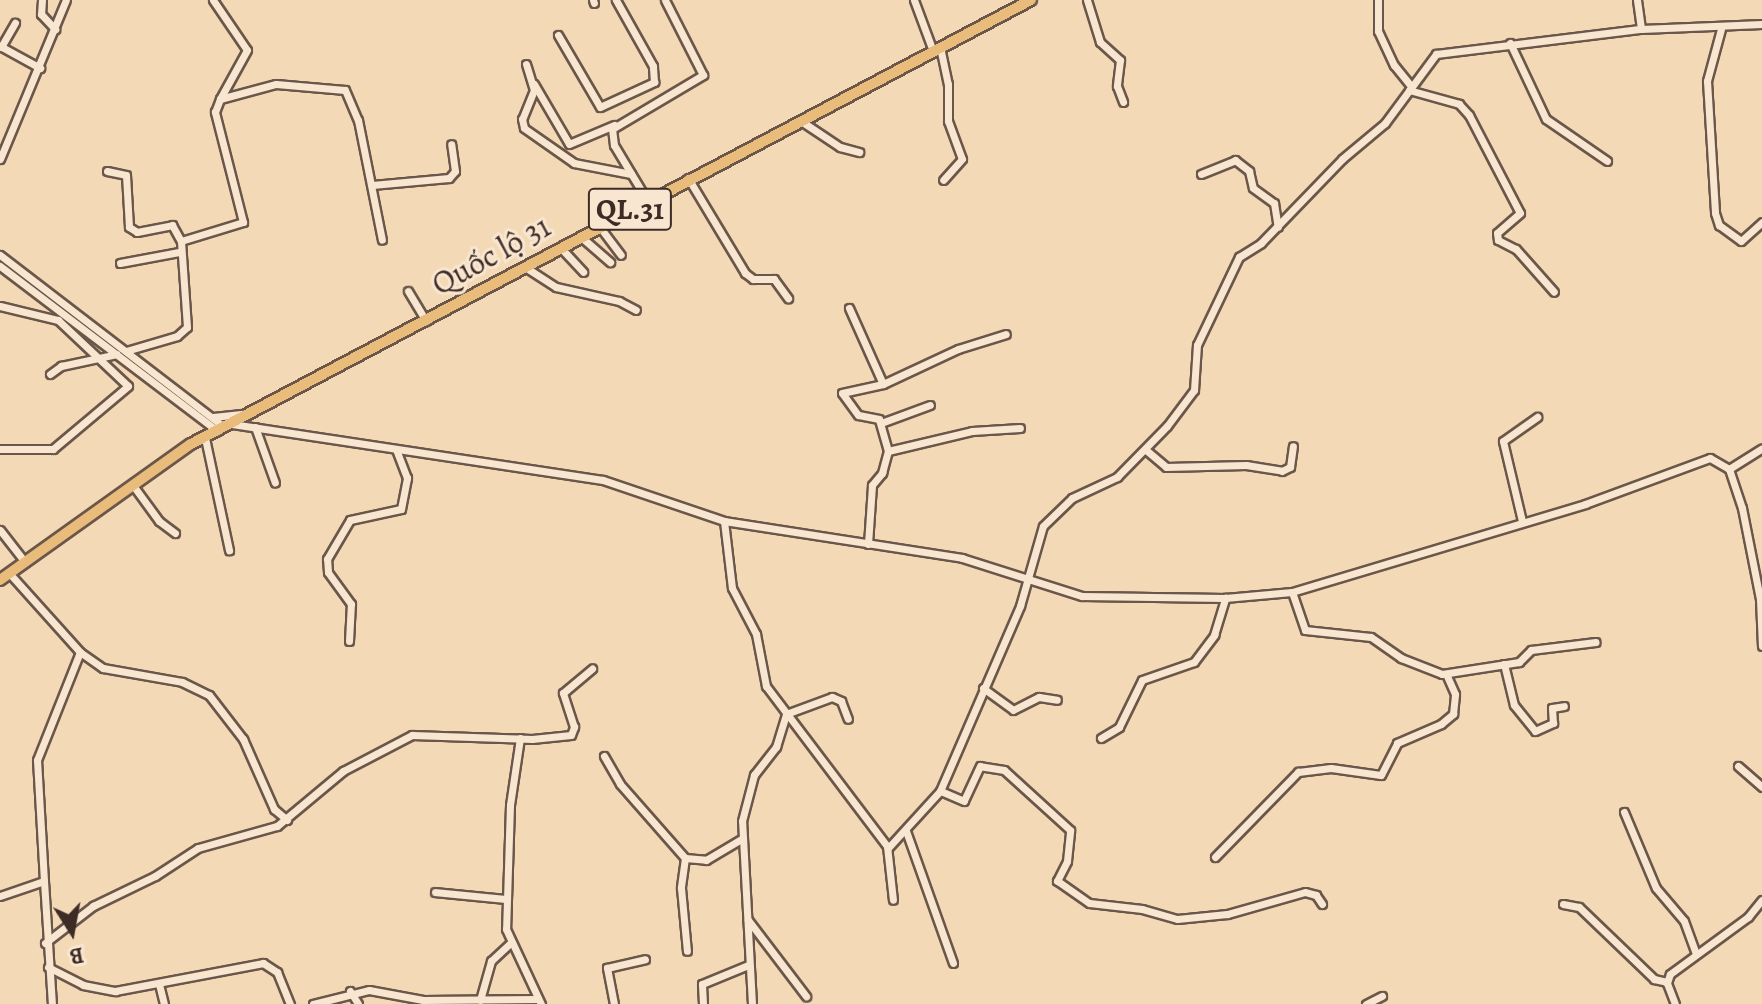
<!DOCTYPE html>
<meta charset="utf-8">
<style>
body{margin:0}
#map{position:relative;width:1762px;height:1004px;overflow:hidden;background:#f4d9b6;font-family:Alegreya,serif}
div>[style]{position:absolute}
[style*='--x']{left:calc(var(--x)*1px);top:calc(var(--y)*1px);width:calc(var(--w)*1px);rotate:calc(var(--a)*1deg)}
.roads{filter:drop-shadow(2px 0 #6b574a) drop-shadow(-2px 0 #6b574a) drop-shadow(0 2px #6b574a) drop-shadow(0 -2px #6b574a)}
.minor>*{height:7px;margin:-3.5px;padding:0 3.5px;transform-origin:3.5px;border-radius:3.5px;background:#f8e6d0}
.highway>*{height:10px;margin:-5px;padding:0 5px;transform-origin:5px;border-radius:5px;background:#eabc7b}
span{translate:-50% -50%;white-space:nowrap;text-align:center;line-height:1.15;-webkit-text-stroke:6px #f8e6d0;paint-order:stroke}
.shield-label span{padding:2px 6px;background:#f8e6d0;border:2px solid;border-radius:6px;-webkit-text-stroke-width:0}
.shield-label{font-size:30px;color:#3d2c26;font-weight:700}
.street-label{font-size:32px;color:#3d2c26}
.north{position:absolute;left:32px;top:892px;width:80px;height:80px;-webkit-text-stroke:6px #f8e6d0;paint-order:stroke;rotate:169deg;font-size:22px;font-weight:700;line-height:32px;text-align:center;color:#3d2c26}
.north::after{content:'';display:block;margin:auto;width:28px;height:36px;background:#3d2c26;clip-path:polygon(50% 0,100% 100%,50% 72%,0 100%)}
</style>
<div id="map">
<div class="roads">
<div class="minor">
<div style="--x:42;--y:0;--w:14;--a:94"></div>
<div style="--x:41;--y:14;--w:21;--a:47"></div>
<div style="--x:213;--y:0;--w:60;--a:55.8"></div>
<div style="--x:247;--y:50;--w:56;--a:118.9"></div>
<div style="--x:593;--y:0;--w:3;--a:72"></div>
<div style="--x:914;--y:0;--w:54;--a:69.6"></div>
<div style="--x:1087;--y:0;--w:44;--a:72.8"></div>
<div style="--x:1100;--y:42;--w:27;--a:42"></div>
<div style="--x:1120;--y:60;--w:26;--a:97"></div>
<div style="--x:1117;--y:86;--w:17;--a:69"></div>
<div style="--x:1378;--y:0;--w:31;--a:90"></div>
<div style="--x:1378;--y:31;--w:38;--a:65"></div>
<div style="--x:1394;--y:65;--w:27;--a:51"></div>
<div style="--x:1637;--y:0;--w:29;--a:82"></div>
<div style="--x:1721;--y:29;--w:54;--a:105.1"></div>
<div style="--x:1707;--y:81;--w:132;--a:86.5"></div>
<div style="--x:1715;--y:213;--w:13;--a:72"></div>
<div style="--x:1719;--y:225;--w:27;--a:36"></div>
<div style="--x:1741;--y:241;--w:28;--a:-42"></div>
<div style="--x:558;--y:35;--w:83;--a:59.7"></div>
<div style="--x:600;--y:107;--w:60;--a:-24.8"></div>
<div style="--x:654;--y:82;--w:16;--a:-94"></div>
<div style="--x:653;--y:66;--w:76;--a:-119.3"></div>
<div style="--x:1510;--y:43;--w:84;--a:64.7"></div>
<div style="--x:1546;--y:119;--w:74;--a:34.5"></div>
<div style="--x:0;--y:46;--w:46;--a:28.8"></div>
<div style="--x:1;--y:47;--w:28;--a:-60"></div>
<div style="--x:940;--y:47;--w:38;--a:78"></div>
<div style="--x:948;--y:84;--w:37;--a:90"></div>
<div style="--x:948;--y:121;--w:40;--a:69.8"></div>
<div style="--x:962;--y:159;--w:28;--a:132"></div>
<div style="--x:526;--y:64;--w:27;--a:73"></div>
<div style="--x:534;--y:90;--w:31;--a:112"></div>
<div style="--x:522;--y:119;--w:9;--a:77"></div>
<div style="--x:524;--y:128;--w:61;--a:35"></div>
<div style="--x:574;--y:163;--w:58;--a:10.9"></div>
<div style="--x:534;--y:84;--w:69;--a:59.7"></div>
<div style="--x:569;--y:144;--w:49;--a:-22.9"></div>
<div style="--x:1409;--y:90;--w:52;--a:15.6"></div>
<div style="--x:1459;--y:104;--w:15;--a:48"></div>
<div style="--x:1469;--y:115;--w:110;--a:62.5"></div>
<div style="--x:1520;--y:213;--w:30;--a:139"></div>
<div style="--x:1497;--y:233;--w:7;--a:82"></div>
<div style="--x:1498;--y:240;--w:20;--a:27"></div>
<div style="--x:1516;--y:249;--w:57;--a:48.5"></div>
<div style="--x:801;--y:121;--w:47;--a:33.7"></div>
<div style="--x:840;--y:147;--w:20;--a:15"></div>
<div style="--x:0;--y:159;--w:172;--a:-67.5"></div>
<div style="--x:107;--y:171;--w:19;--a:12"></div>
<div style="--x:126;--y:175;--w:52;--a:86.7"></div>
<div style="--x:129;--y:227;--w:9;--a:32"></div>
<div style="--x:137;--y:232;--w:36;--a:-11"></div>
<div style="--x:172;--y:225;--w:18;--a:61"></div>
<div style="--x:1201;--y:174;--w:37;--a:-22"></div>
<div style="--x:1235;--y:160;--w:18;--a:38"></div>
<div style="--x:1249;--y:171;--w:17;--a:77"></div>
<div style="--x:1253;--y:188;--w:26;--a:36"></div>
<div style="--x:1274;--y:203;--w:24;--a:81"></div>
<div style="--x:688;--y:178;--w:111;--a:59"></div>
<div style="--x:745;--y:273;--w:10;--a:37"></div>
<div style="--x:753;--y:279;--w:21;--a:0"></div>
<div style="--x:774;--y:279;--w:24;--a:54"></div>
<div style="--x:372;--y:185;--w:77;--a:-5.2"></div>
<div style="--x:449;--y:178;--w:9;--a:-49"></div>
<div style="--x:455;--y:171;--w:27;--a:-98"></div>
<div style="--x:647;--y:200;--w:64;--a:-121"></div>
<div style="--x:614;--y:145;--w:16;--a:-97"></div>
<div style="--x:612;--y:129;--w:106;--a:-30.7"></div>
<div style="--x:703;--y:75;--w:84;--a:-116.9"></div>
<div style="--x:599;--y:226;--w:36;--a:53"></div>
<div style="--x:580;--y:236;--w:40;--a:41"></div>
<div style="--x:560;--y:247;--w:34;--a:47"></div>
<div style="--x:0;--y:255;--w:282;--a:37.5"></div>
<div style="--x:120;--y:263;--w:60;--a:-10.6"></div>
<div style="--x:0;--y:266;--w:273;--a:37.2"></div>
<div style="--x:525;--y:267;--w:37;--a:33"></div>
<div style="--x:556;--y:287;--w:65;--a:12.5"></div>
<div style="--x:619;--y:301;--w:19;--a:28"></div>
<div style="--x:408;--y:291;--w:35;--a:59"></div>
<div style="--x:0;--y:306;--w:60;--a:13.6"></div>
<div style="--x:58;--y:320;--w:96;--a:43.3"></div>
<div style="--x:128;--y:386;--w:98;--a:140"></div>
<div style="--x:53;--y:449;--w:53;--a:180"></div>
<div style="--x:849;--y:308;--w:83;--a:65.9"></div>
<div style="--x:126;--y:351;--w:53;--a:-16.4"></div>
<div style="--x:177;--y:336;--w:13;--a:-42"></div>
<div style="--x:187;--y:327;--w:86;--a:-94"></div>
<div style="--x:181;--y:241;--w:65;--a:-17"></div>
<div style="--x:243;--y:222;--w:114;--a:-104.3"></div>
<div style="--x:215;--y:112;--w:14;--a:-69"></div>
<div style="--x:220;--y:99;--w:58;--a:-15"></div>
<div style="--x:276;--y:84;--w:69;--a:5"></div>
<div style="--x:345;--y:90;--w:33;--a:67"></div>
<div style="--x:358;--y:120;--w:122;--a:78.7"></div>
<div style="--x:50;--y:374;--w:14;--a:-36"></div>
<div style="--x:61;--y:366;--w:57;--a:-12.1"></div>
<div style="--x:213;--y:417;--w:31;--a:-6"></div>
<div style="--x:881;--y:423;--w:52;--a:-20.2"></div>
<div style="--x:232;--y:424;--w:375;--a:8.6"></div>
<div style="--x:603;--y:480;--w:128;--a:18.7"></div>
<div style="--x:724;--y:521;--w:241;--a:8.8"></div>
<div style="--x:962;--y:558;--w:126;--a:17.6"></div>
<div style="--x:1082;--y:596;--w:143;--a:0.8"></div>
<div style="--x:1225;--y:598;--w:67;--a:-5.1"></div>
<div style="--x:1292;--y:592;--w:306;--a:-16.7"></div>
<div style="--x:1585;--y:504;--w:133;--a:-20.2"></div>
<div style="--x:1710;--y:458;--w:22;--a:30"></div>
<div style="--x:1729;--y:469;--w:41;--a:71.6"></div>
<div style="--x:1742;--y:508;--w:93;--a:78.8"></div>
<div style="--x:1760;--y:599;--w:47;--a:87.6"></div>
<div style="--x:255;--y:427;--w:59;--a:70.3"></div>
<div style="--x:205;--y:438;--w:115;--a:77.9"></div>
<div style="--x:1146;--y:450;--w:26;--a:40"></div>
<div style="--x:1166;--y:467;--w:80;--a:-1.4"></div>
<div style="--x:1246;--y:465;--w:36;--a:9"></div>
<div style="--x:1282;--y:471;--w:9;--a:-27"></div>
<div style="--x:1290;--y:467;--w:21;--a:-82"></div>
<div style="--x:888;--y:451;--w:86;--a:-13.4"></div>
<div style="--x:972;--y:431;--w:48;--a:-3.6"></div>
<div style="--x:1729;--y:469;--w:39;--a:-32"></div>
<div style="--x:132;--y:484;--w:46;--a:53.9"></div>
<div style="--x:159;--y:521;--w:20;--a:37"></div>
<div style="--x:724;--y:521;--w:67;--a:83.2"></div>
<div style="--x:732;--y:588;--w:52;--a:62.4"></div>
<div style="--x:756;--y:634;--w:53;--a:79.1"></div>
<div style="--x:766;--y:686;--w:201;--a:52.9"></div>
<div style="--x:887;--y:846;--w:54;--a:83.7"></div>
<div style="--x:1522;--y:521;--w:82;--a:-103.4"></div>
<div style="--x:1503;--y:441;--w:42;--a:-35.2"></div>
<div style="--x:0;--y:530;--w:41;--a:52"></div>
<div style="--x:868;--y:544;--w:59;--a:-86.1"></div>
<div style="--x:872;--y:485;--w:16;--a:-50"></div>
<div style="--x:882;--y:473;--w:23;--a:-75"></div>
<div style="--x:888;--y:451;--w:33;--a:-106"></div>
<div style="--x:879;--y:419;--w:21;--a:-169"></div>
<div style="--x:858;--y:415;--w:27;--a:-126"></div>
<div style="--x:842;--y:393;--w:42;--a:-12.4"></div>
<div style="--x:883;--y:384;--w:83;--a:-25"></div>
<div style="--x:958;--y:349;--w:50;--a:-17.4"></div>
<div style="--x:10;--y:574;--w:105;--a:48.1"></div>
<div style="--x:80;--y:652;--w:28;--a:35"></div>
<div style="--x:103;--y:668;--w:80;--a:10"></div>
<div style="--x:182;--y:682;--w:30;--a:26"></div>
<div style="--x:209;--y:695;--w:56;--a:52.3"></div>
<div style="--x:243;--y:739;--w:77;--a:66.1"></div>
<div style="--x:274;--y:809;--w:17;--a:40"></div>
<div style="--x:1292;--y:592;--w:40;--a:71.1"></div>
<div style="--x:1305;--y:630;--w:66;--a:6.1"></div>
<div style="--x:1371;--y:637;--w:37;--a:35"></div>
<div style="--x:1401;--y:658;--w:44;--a:21.3"></div>
<div style="--x:1442;--y:674;--w:78;--a:-8.9"></div>
<div style="--x:1519;--y:662;--w:17;--a:-45"></div>
<div style="--x:1531;--y:650;--w:65;--a:-7"></div>
<div style="--x:349;--y:641;--w:37;--a:-87"></div>
<div style="--x:351;--y:604;--w:39;--a:-126"></div>
<div style="--x:328;--y:572;--w:13;--a:-94"></div>
<div style="--x:327;--y:559;--w:45;--a:-59.5"></div>
<div style="--x:350;--y:520;--w:52;--a:-12.2"></div>
<div style="--x:401;--y:509;--w:32;--a:-79"></div>
<div style="--x:407;--y:478;--w:30;--a:-111"></div>
<div style="--x:1504;--y:664;--w:42;--a:76.3"></div>
<div style="--x:1514;--y:705;--w:33;--a:51"></div>
<div style="--x:1535;--y:731;--w:20;--a:-24"></div>
<div style="--x:1553;--y:723;--w:15;--a:-94"></div>
<div style="--x:1552;--y:708;--w:12;--a:-9"></div>
<div style="--x:983;--y:688;--w:37;--a:36"></div>
<div style="--x:1013;--y:710;--w:29;--a:-27"></div>
<div style="--x:1039;--y:697;--w:18;--a:9"></div>
<div style="--x:520;--y:738;--w:68;--a:98.5"></div>
<div style="--x:510;--y:805;--w:124;--a:91.8"></div>
<div style="--x:506;--y:929;--w:83;--a:65"></div>
<div style="--x:1101;--y:738;--w:21;--a:-31"></div>
<div style="--x:1119;--y:727;--w:52;--a:-63.9"></div>
<div style="--x:1142;--y:680;--w:55;--a:-19.1"></div>
<div style="--x:1194;--y:662;--w:34;--a:-53"></div>
<div style="--x:1214;--y:635;--w:39;--a:-73"></div>
<div style="--x:604;--y:756;--w:32;--a:60"></div>
<div style="--x:620;--y:784;--w:98;--a:48.7"></div>
<div style="--x:685;--y:858;--w:21;--a:5"></div>
<div style="--x:706;--y:860;--w:43;--a:-30.7"></div>
<div style="--x:1738;--y:766;--w:32;--a:41"></div>
<div style="--x:1624;--y:812;--w:82;--a:67.2"></div>
<div style="--x:1656;--y:888;--w:43;--a:49.7"></div>
<div style="--x:1684;--y:921;--w:35;--a:70"></div>
<div style="--x:906;--y:831;--w:140;--a:70.4"></div>
<div style="--x:888;--y:848;--w:77;--a:-47.6"></div>
<div style="--x:1215;--y:857;--w:119;--a:-45.7"></div>
<div style="--x:1298;--y:772;--w:33;--a:-7"></div>
<div style="--x:1331;--y:768;--w:50;--a:8"></div>
<div style="--x:1381;--y:775;--w:36;--a:-63"></div>
<div style="--x:1397;--y:743;--w:48;--a:-23.4"></div>
<div style="--x:1441;--y:724;--w:16;--a:-40"></div>
<div style="--x:1453;--y:714;--w:20;--a:-84"></div>
<div style="--x:1455;--y:694;--w:22;--a:-114"></div>
<div style="--x:685;--y:858;--w:30;--a:98"></div>
<div style="--x:681;--y:888;--w:63;--a:84.6"></div>
<div style="--x:44;--y:881;--w:121;--a:-93.3"></div>
<div style="--x:37;--y:760;--w:116;--a:-68.3"></div>
<div style="--x:435;--y:892;--w:70;--a:5.7"></div>
<div style="--x:0;--y:896;--w:46;--a:-18.8"></div>
<div style="--x:44;--y:881;--w:123;--a:86.3"></div>
<div style="--x:1322;--y:904;--w:11;--a:-124"></div>
<div style="--x:1316;--y:895;--w:11;--a:-165"></div>
<div style="--x:1305;--y:892;--w:81;--a:164.2"></div>
<div style="--x:1227;--y:914;--w:50;--a:174.3"></div>
<div style="--x:1177;--y:919;--w:36;--a:-164"></div>
<div style="--x:1142;--y:909;--w:53;--a:-173.5"></div>
<div style="--x:1089;--y:903;--w:39;--a:-145"></div>
<div style="--x:1057;--y:881;--w:22;--a:-63"></div>
<div style="--x:1067;--y:861;--w:31;--a:-84"></div>
<div style="--x:1070;--y:830;--w:89;--a:-137.7"></div>
<div style="--x:1004;--y:770;--w:24;--a:-171"></div>
<div style="--x:980;--y:766;--w:38;--a:115"></div>
<div style="--x:964;--y:801;--w:26;--a:-157"></div>
<div style="--x:940;--y:791;--w:202;--a:-66.6"></div>
<div style="--x:1020;--y:606;--w:83;--a:-74"></div>
<div style="--x:1043;--y:526;--w:40;--a:-44"></div>
<div style="--x:1072;--y:498;--w:50;--a:-25"></div>
<div style="--x:1117;--y:477;--w:71;--a:-45.6"></div>
<div style="--x:1167;--y:426;--w:45;--a:-53.1"></div>
<div style="--x:1194;--y:390;--w:45;--a:-86.2"></div>
<div style="--x:1197;--y:345;--w:98;--a:-64.5"></div>
<div style="--x:1239;--y:257;--w:26;--a:-32"></div>
<div style="--x:1261;--y:243;--w:117;--a:-46"></div>
<div style="--x:1342;--y:159;--w:56;--a:-39.9"></div>
<div style="--x:1385;--y:123;--w:86;--a:-53.5"></div>
<div style="--x:1436;--y:54;--w:207;--a:-7"></div>
<div style="--x:1641;--y:29;--w:121;--a:-2.4"></div>
<div style="--x:1563;--y:904;--w:16;--a:11"></div>
<div style="--x:1579;--y:907;--w:104;--a:43.8"></div>
<div style="--x:1654;--y:979;--w:13;--a:13"></div>
<div style="--x:748;--y:920;--w:96;--a:52.7"></div>
<div style="--x:45;--y:943;--w:61;--a:-37.6"></div>
<div style="--x:93;--y:906;--w:69;--a:-25.8"></div>
<div style="--x:155;--y:876;--w:51;--a:-33.1"></div>
<div style="--x:198;--y:848;--w:82;--a:-15.6"></div>
<div style="--x:277;--y:826;--w:86;--a:-39.8"></div>
<div style="--x:343;--y:771;--w:78;--a:-27.6"></div>
<div style="--x:412;--y:735;--w:120;--a:1.9"></div>
<div style="--x:532;--y:739;--w:39;--a:-6"></div>
<div style="--x:571;--y:735;--w:9;--a:-69"></div>
<div style="--x:574;--y:727;--w:36;--a:-108"></div>
<div style="--x:563;--y:693;--w:38;--a:-40"></div>
<div style="--x:48;--y:967;--w:39;--a:27"></div>
<div style="--x:83;--y:985;--w:33;--a:11"></div>
<div style="--x:115;--y:991;--w:151;--a:-10.7"></div>
<div style="--x:263;--y:963;--w:17;--a:33"></div>
<div style="--x:277;--y:972;--w:35;--a:68"></div>
<div style="--x:159;--y:984;--w:21;--a:76"></div>
<div style="--x:350;--y:991;--w:15;--a:58"></div>
<div style="--x:480;--y:1000;--w:41;--a:-74.2"></div>
<div style="--x:491;--y:961;--w:25;--a:-43"></div>
<div style="--x:313;--y:1004;--w:58;--a:-14"></div>
<div style="--x:369;--y:990;--w:55;--a:10.5"></div>
<div style="--x:423;--y:1000;--w:115;--a:-0.5"></div>
<div style="--x:614;--y:1004;--w:37;--a:-101"></div>
<div style="--x:607;--y:968;--w:39;--a:-13"></div>
<div style="--x:703;--y:1004;--w:20;--a:-93"></div>
<div style="--x:702;--y:984;--w:50;--a:-22.4"></div>
<div style="--x:752;--y:1004;--w:183;--a:-93.1"></div>
<div style="--x:742;--y:821;--w:48;--a:-75.4"></div>
<div style="--x:754;--y:775;--w:36;--a:-52"></div>
<div style="--x:776;--y:747;--w:34;--a:-73"></div>
<div style="--x:786;--y:714;--w:49;--a:-20.3"></div>
<div style="--x:832;--y:697;--w:10;--a:24"></div>
<div style="--x:841;--y:701;--w:19;--a:69"></div>
<div style="--x:1366;--y:1004;--w:18;--a:-27"></div>
<div style="--x:1675;--y:1004;--w:22;--a:-111"></div>
<div style="--x:1667;--y:983;--w:9;--a:-72"></div>
<div style="--x:1670;--y:974;--w:97;--a:-36.2"></div>
<div style="--x:1748;--y:917;--w:22;--a:-51"></div>
</div>
<div class="highway">
<div style="--x:0;--y:580;--w:234;--a:-35.5"></div>
<div style="--x:191;--y:444;--w:950;--a:-27.86"></div>
</div>
</div>
<div class="shield-label">
<span style="left:630px;top:209px">QL.31</span>
</div>
<div class="street-label">
<span style="left:491px;top:255px;rotate:-29deg">Quốc lộ 31</span>
</div>
<div class="north">B</div>
</div>
